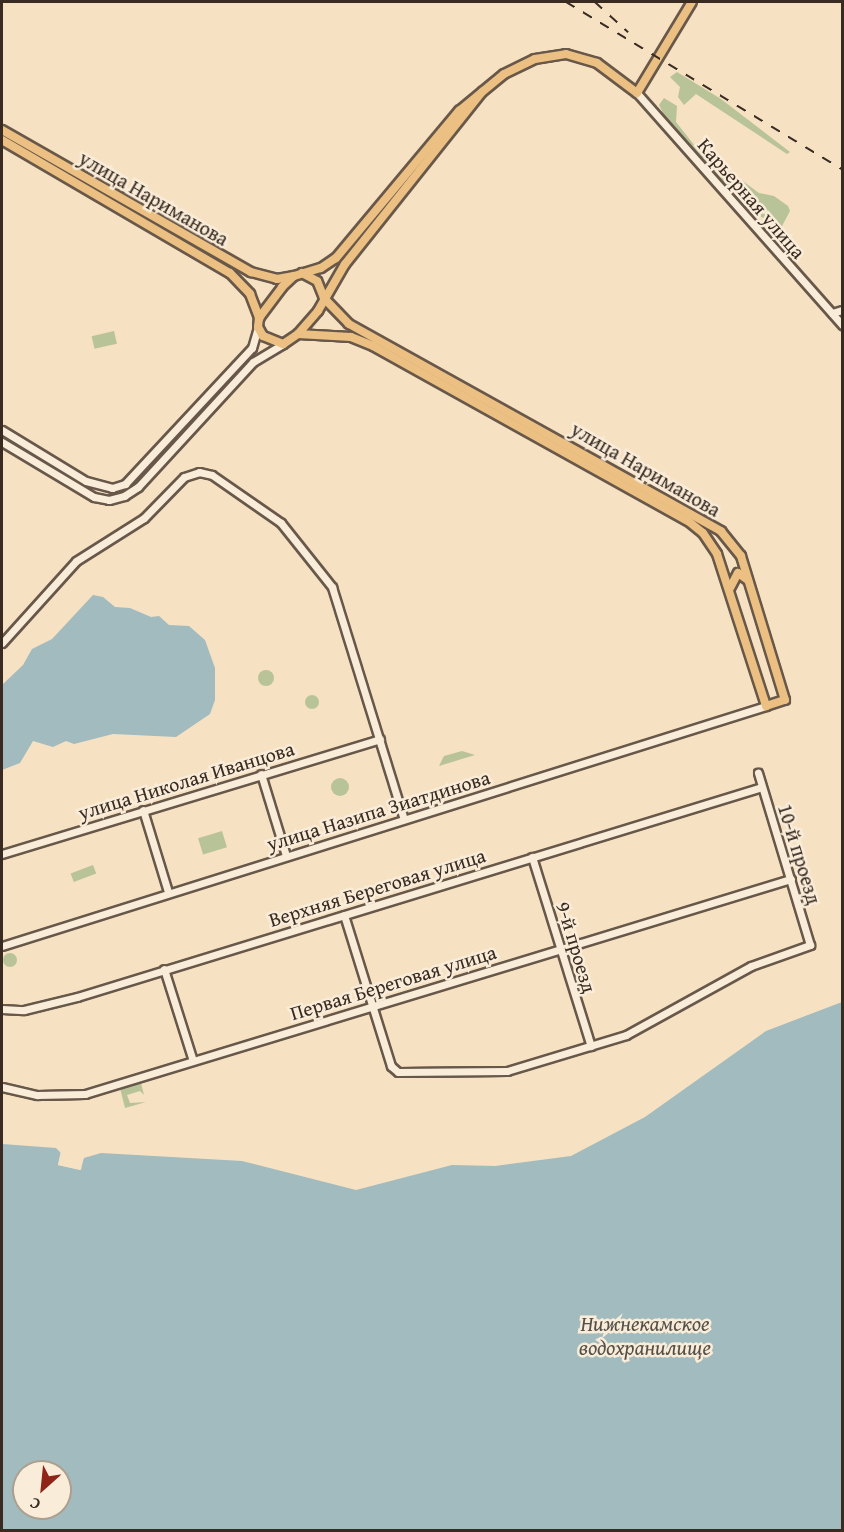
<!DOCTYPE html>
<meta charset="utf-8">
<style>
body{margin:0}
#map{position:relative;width:844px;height:1532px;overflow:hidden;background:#f6e1c3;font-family:"Gentium Book Plus",serif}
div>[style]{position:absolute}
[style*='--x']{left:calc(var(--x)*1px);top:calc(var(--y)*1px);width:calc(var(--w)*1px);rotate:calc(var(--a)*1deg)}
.green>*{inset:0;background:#b8c397;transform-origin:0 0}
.round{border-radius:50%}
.water>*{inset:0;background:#a1bbbe}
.pier>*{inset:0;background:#f6e1c3}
.roads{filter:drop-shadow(2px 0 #68584a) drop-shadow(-2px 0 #68584a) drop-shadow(0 2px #68584a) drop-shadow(0 -2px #68584a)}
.minor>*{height:7px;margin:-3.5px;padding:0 3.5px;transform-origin:3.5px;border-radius:3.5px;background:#f9ecd8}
.major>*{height:8px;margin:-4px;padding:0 4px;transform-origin:4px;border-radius:4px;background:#ebc082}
.rail>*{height:1.5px;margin-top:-0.75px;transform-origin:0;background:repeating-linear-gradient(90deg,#392b22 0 10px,transparent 0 20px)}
span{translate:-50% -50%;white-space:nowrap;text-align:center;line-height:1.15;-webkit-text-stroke:5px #f9ecd8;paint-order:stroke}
.street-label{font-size:20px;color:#392b22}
.water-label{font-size:21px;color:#534f49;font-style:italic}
.frame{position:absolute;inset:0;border:3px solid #392b22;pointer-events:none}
.north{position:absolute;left:12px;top:1460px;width:60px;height:60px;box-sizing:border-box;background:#f9ecd8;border:2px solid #ac9f8f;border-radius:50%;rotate:207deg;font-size:16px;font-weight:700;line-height:24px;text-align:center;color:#392b22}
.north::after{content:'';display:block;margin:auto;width:21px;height:27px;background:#8f2418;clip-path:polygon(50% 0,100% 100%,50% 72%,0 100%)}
</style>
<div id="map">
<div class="green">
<div style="clip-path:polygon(677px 72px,721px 99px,790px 152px,787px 154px,696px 94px,684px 105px,678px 97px,680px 87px,670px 77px)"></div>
<div style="clip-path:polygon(664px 98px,677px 106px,676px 122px,695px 146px,759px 193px,774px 196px,788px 206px,790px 211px,781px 228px,758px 215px,725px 183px,664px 115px,659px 105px)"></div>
<div style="left:114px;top:331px;width:13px;height:23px;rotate:77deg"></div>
<div class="round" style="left:258px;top:670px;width:16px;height:16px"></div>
<div class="round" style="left:305px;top:695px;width:14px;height:14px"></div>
<div style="clip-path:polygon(462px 751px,475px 755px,439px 766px,444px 756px)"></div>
<div class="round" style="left:331px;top:778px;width:18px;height:18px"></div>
<div style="left:222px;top:831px;width:17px;height:25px;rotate:73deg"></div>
<div style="left:93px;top:865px;width:9px;height:24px;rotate:69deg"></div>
<div class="round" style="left:3px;top:953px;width:14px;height:14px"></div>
<div style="clip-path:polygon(141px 1083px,144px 1095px,140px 1091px,127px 1095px,130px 1103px,146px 1102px,125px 1108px,120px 1088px)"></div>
</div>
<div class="water">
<div style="clip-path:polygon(93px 595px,103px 597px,115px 607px,130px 608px,151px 617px,159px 616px,169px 625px,189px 626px,205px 640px,215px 668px,215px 700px,210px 714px,176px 737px,113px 734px,74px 744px,66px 741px,53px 747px,33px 741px,20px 763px,2px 770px,2px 685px,23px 665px,32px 649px,52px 639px)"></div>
<div style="clip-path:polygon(evenodd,842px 1002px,842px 1530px,2px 1530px,2px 1144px,56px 1148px,61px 1153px,58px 1165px,80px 1170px,84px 1158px,101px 1153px,242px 1161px,356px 1190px,452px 1165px,495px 1166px,571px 1156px,645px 1117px,766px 1031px,842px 1002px,24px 1472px,60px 1472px,60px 1508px,24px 1508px,24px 1472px)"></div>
</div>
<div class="pier">
<div style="clip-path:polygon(61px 1150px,62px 1163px,78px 1166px,84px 1155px,81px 1170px,58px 1165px)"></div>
</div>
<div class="roads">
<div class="minor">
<div style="--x:637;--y:93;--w:310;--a:48.5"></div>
<div style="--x:832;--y:313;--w:10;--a:-17"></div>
<div style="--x:2;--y:430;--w:98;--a:31.3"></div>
<div style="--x:86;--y:481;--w:27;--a:15"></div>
<div style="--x:112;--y:488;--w:14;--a:-17"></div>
<div style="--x:125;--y:484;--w:186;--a:-47"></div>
<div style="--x:252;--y:348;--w:22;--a:-74"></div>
<div style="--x:2;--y:442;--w:107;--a:30.9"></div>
<div style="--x:94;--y:497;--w:15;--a:11"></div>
<div style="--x:109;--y:500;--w:16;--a:-15"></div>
<div style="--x:124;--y:496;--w:17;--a:-33"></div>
<div style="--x:138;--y:487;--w:170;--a:-47.4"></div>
<div style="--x:253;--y:362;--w:35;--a:-31"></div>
<div style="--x:2;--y:643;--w:110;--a:-47.9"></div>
<div style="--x:76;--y:561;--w:80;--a:-32.3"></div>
<div style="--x:144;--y:518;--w:57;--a:-45.7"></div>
<div style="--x:184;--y:477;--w:16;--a:-18"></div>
<div style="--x:199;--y:472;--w:13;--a:13"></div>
<div style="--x:212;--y:475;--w:84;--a:34.8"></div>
<div style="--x:281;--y:523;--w:82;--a:51.4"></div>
<div style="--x:332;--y:587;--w:243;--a:72.8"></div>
<div style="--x:261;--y:774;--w:86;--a:73"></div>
<div style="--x:143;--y:810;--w:86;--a:73"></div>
<div style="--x:2;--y:854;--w:395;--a:-16.9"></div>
<div style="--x:532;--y:857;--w:198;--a:72.7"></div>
<div style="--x:344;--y:915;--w:158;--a:72.7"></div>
<div style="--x:391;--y:1066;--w:9;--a:41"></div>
<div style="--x:398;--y:1072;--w:109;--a:-0.5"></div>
<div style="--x:507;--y:1071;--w:124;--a:-16.8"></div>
<div style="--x:626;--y:1035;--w:143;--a:-28.9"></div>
<div style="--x:751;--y:966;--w:63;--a:-19.6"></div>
<div style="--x:810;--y:945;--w:180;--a:-106.8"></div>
<div style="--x:2;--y:946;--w:801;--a:-17.44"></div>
<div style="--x:164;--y:969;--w:96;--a:72.5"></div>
<div style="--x:2;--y:1009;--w:22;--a:3"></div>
<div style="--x:24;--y:1010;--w:55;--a:-13.8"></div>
<div style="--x:77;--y:997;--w:716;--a:-17.04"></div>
<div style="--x:2;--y:1087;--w:36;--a:13"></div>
<div style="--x:37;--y:1095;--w:48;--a:-1.2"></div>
<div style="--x:85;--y:1094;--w:738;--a:-16.94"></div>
</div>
<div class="major">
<div style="--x:482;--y:92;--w:220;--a:128.5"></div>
<div style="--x:345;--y:264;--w:54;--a:119.9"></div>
<div style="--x:318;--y:311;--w:30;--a:131"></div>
<div style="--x:298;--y:334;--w:18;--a:146"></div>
<div style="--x:283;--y:344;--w:22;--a:-158"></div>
<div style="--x:263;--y:336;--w:10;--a:-119"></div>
<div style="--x:258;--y:327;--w:9;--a:-84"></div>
<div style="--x:259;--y:318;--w:39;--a:-53"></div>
<div style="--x:282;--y:287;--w:16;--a:-43"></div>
<div style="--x:294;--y:276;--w:28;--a:-17"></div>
<div style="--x:321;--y:268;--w:18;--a:-34"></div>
<div style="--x:336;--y:258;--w:192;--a:-50.1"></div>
<div style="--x:459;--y:111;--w:58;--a:-39.4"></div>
<div style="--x:504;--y:74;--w:34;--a:-26"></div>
<div style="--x:535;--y:59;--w:31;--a:-9"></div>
<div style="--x:566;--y:54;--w:32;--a:16"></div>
<div style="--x:597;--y:63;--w:50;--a:36.9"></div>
<div style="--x:637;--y:93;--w:106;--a:-58.9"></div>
<div style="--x:2;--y:130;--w:287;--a:29.7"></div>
<div style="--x:251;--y:272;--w:27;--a:15"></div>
<div style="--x:277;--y:279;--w:17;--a:-10"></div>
<div style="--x:2;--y:140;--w:264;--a:30.3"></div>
<div style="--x:230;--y:273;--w:29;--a:46"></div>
<div style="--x:250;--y:294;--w:26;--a:69"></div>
<div style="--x:298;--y:334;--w:53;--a:3.2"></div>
<div style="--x:351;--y:337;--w:24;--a:22"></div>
<div style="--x:373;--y:346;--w:360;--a:29.1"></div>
<div style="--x:688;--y:521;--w:19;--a:39"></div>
<div style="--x:703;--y:533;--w:25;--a:56"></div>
<div style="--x:717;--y:554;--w:160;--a:72.1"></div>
<div style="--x:766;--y:706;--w:20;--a:-18"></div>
<div style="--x:785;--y:700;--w:151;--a:-107"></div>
<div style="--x:741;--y:556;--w:32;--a:-129"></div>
<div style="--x:721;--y:531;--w:426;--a:-150.9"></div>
<div style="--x:349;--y:324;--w:36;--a:-134"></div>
<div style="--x:324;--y:298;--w:18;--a:-112"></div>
<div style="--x:317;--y:281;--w:17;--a:-152"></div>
<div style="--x:730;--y:588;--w:17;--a:-62"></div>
<div style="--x:738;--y:573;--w:12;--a:35"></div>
</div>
</div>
<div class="rail">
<div style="--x:566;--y:2;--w:323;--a:31.2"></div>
<div style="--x:595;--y:2;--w:45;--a:42.3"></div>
</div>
<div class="street-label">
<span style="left:154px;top:198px;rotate:30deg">улица Нариманова</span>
<span style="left:752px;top:198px;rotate:49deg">Карьерная улица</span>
<span style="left:646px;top:469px;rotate:30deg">улица Нариманова</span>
<span style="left:186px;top:780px;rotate:-17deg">улица Николая Иванцова</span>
<span style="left:378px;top:810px;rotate:-17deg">улица Назипа Зиатдинова</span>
<span style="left:800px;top:854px;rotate:73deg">10-й проезд</span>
<span style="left:377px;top:887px;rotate:-17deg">Верхняя Береговая улица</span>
<span style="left:577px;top:947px;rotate:73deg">9-й проезд</span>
<span style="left:393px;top:982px;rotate:-17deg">Первая Береговая улица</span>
</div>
<div class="water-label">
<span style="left:645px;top:1336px">Нижнекамское<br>водохранилище</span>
</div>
<div class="frame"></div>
<div class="north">С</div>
</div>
